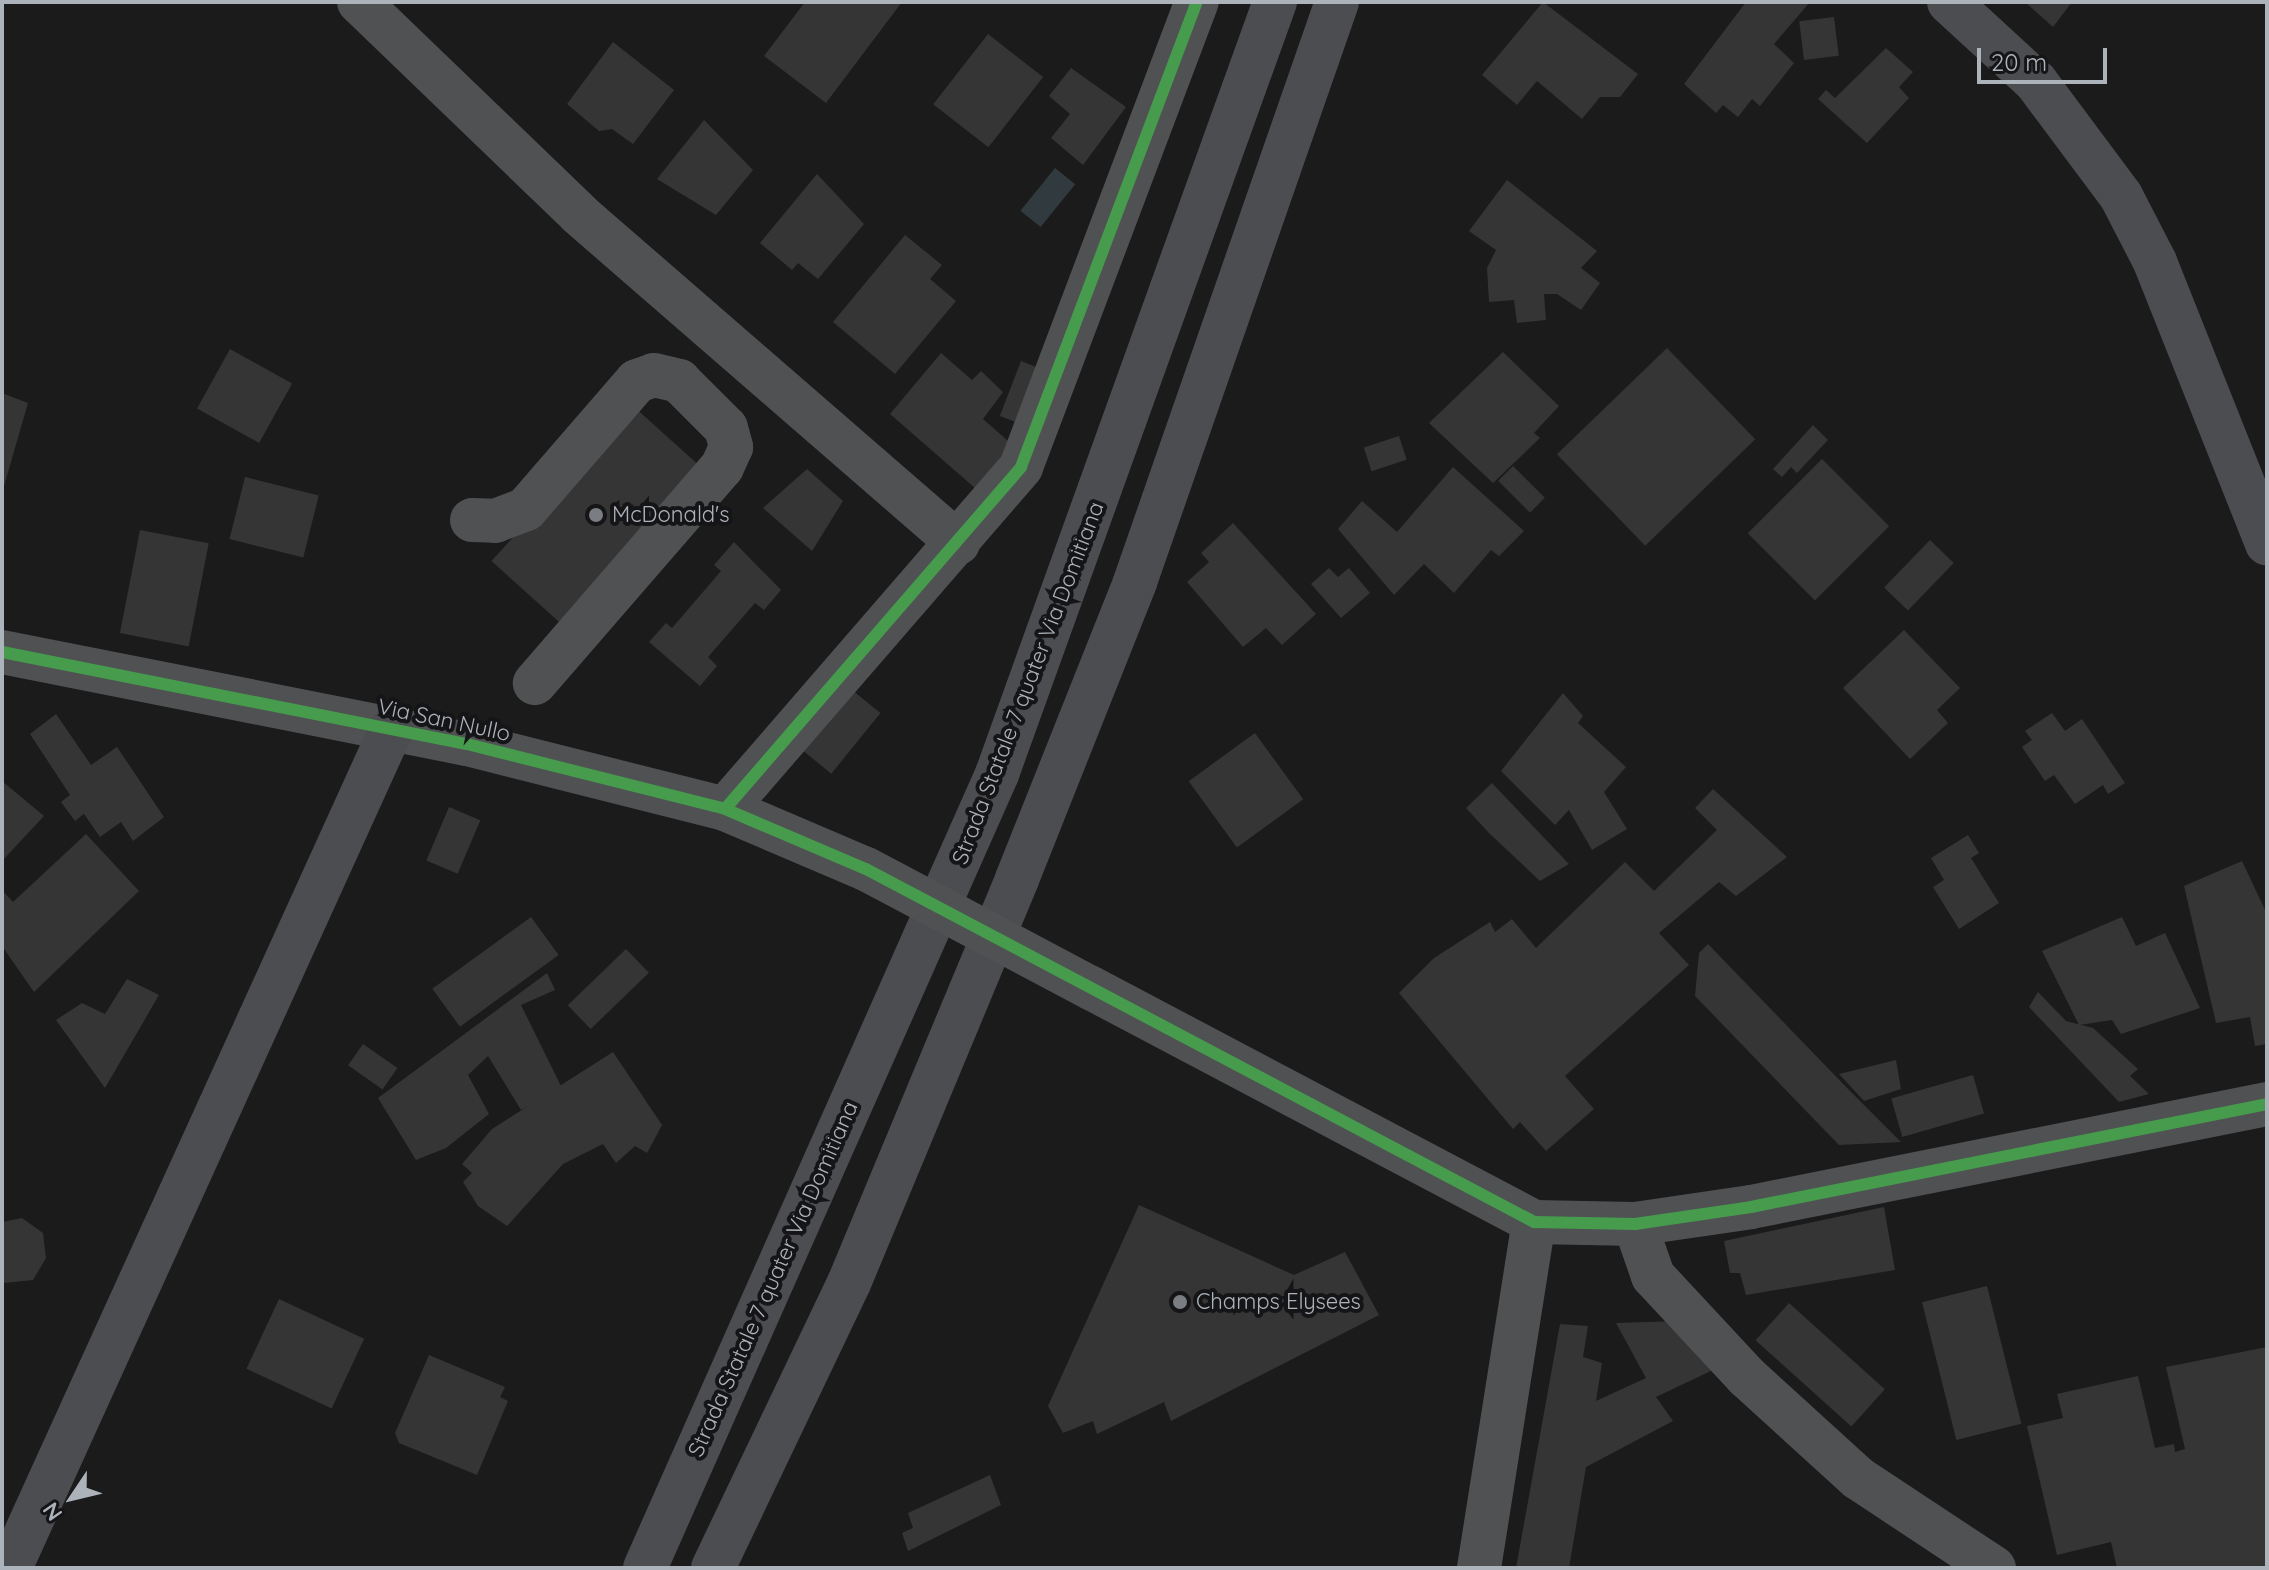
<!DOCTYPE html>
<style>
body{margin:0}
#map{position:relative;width:2269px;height:1570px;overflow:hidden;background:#1b1b1b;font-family:Quicksand,sans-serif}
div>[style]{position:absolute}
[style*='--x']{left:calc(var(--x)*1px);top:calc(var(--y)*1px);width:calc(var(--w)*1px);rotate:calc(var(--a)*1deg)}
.water>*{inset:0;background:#313a3e;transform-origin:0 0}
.building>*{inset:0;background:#353536;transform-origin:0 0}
.minor>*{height:44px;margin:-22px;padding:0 22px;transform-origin:22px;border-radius:22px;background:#4f5153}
.highway>*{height:44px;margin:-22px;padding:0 22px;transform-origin:22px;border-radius:22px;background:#4c4d50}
.minor-bridge>*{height:44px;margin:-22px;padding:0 22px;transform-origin:22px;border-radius:22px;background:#4f5153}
.cycleway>*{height:12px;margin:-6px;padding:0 6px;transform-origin:6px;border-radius:6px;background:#469c4c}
.dots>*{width:22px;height:22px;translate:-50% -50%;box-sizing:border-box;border:4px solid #151517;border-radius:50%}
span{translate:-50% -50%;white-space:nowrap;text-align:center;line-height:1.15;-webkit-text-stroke:8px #151517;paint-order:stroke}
.poi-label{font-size:22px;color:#adb3ba}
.left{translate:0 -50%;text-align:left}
.street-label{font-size:22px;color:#adb3ba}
.frame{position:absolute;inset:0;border:4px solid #adb3ba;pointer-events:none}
.north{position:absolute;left:32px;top:1458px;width:80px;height:80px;-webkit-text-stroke:6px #151517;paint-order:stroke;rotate:235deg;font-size:22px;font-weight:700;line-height:32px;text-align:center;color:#adb3ba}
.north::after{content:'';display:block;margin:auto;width:28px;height:36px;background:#adb3ba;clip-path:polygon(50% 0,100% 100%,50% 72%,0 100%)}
.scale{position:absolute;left:1977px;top:48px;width:130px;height:36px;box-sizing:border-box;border:4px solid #adb3ba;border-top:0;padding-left:10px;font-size:24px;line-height:28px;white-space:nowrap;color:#adb3ba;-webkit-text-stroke:6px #151517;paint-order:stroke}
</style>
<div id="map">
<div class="water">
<div style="left:1055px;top:168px;width:26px;height:55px;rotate:39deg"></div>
</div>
<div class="building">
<div style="clip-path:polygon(805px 2px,902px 2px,826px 103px,764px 56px)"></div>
<div style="clip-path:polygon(1543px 2px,1638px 74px,1620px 97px,1600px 97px,1582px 119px,1537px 81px,1517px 105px,1482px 75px)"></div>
<div style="clip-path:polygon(1746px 2px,1810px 2px,1774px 44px,1794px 63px,1760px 106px,1752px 99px,1738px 117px,1723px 105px,1716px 113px,1684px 84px)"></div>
<div style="clip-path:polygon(2025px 2px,2072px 2px,2053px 27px)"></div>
<div style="left:1834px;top:17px;width:39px;height:35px;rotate:83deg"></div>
<div style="left:988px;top:34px;width:70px;height:89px;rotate:38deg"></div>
<div style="clip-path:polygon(613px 42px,674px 90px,633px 144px,612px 129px,599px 131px,567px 104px)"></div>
<div style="clip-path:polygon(1886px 48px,1913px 72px,1899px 87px,1909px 98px,1867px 143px,1818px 99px,1826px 90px,1835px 98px)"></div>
<div style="clip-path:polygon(1071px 68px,1126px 107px,1083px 165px,1051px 138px,1070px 114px,1049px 96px)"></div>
<div style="clip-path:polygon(704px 120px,753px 170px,716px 215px,657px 179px)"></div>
<div style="clip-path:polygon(817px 174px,864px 224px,818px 279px,798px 263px,792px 270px,760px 243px)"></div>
<div style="clip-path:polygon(1507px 180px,1597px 251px,1581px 268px,1600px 283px,1581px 310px,1557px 294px,1544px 294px,1546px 320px,1517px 323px,1514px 300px,1489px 302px,1487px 268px,1496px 250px,1469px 231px)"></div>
<div style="clip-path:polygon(905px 235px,942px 265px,930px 279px,956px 301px,895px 374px,833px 322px)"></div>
<div style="left:1667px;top:348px;width:127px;height:153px;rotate:46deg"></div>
<div style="left:230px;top:349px;width:71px;height:68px;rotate:29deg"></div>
<div style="clip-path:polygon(1503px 352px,1559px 406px,1534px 433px,1540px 438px,1493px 483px,1429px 423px)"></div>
<div style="clip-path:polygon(941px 353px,972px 380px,981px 371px,1003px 392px,983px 419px,1015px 447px,983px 495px,890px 414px)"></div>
<div style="left:1021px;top:361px;width:22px;height:59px;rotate:21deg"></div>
<div style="clip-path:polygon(2px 393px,28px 403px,2px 493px)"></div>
<div style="left:632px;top:405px;width:93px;height:210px;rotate:42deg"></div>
<div style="clip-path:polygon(1813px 425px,1828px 440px,1797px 473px,1791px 467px,1782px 477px,1773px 469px)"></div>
<div style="left:1399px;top:436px;width:25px;height:37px;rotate:72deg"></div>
<div style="left:1822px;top:459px;width:95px;height:105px;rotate:45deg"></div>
<div style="left:1513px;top:466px;width:45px;height:21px;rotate:45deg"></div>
<div style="clip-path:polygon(1453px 467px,1524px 531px,1499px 556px,1491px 550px,1454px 593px,1424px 564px,1394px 595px,1338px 529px,1362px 501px,1397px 532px)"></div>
<div style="clip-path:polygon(807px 469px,843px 501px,812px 551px,763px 508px)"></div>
<div style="left:245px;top:477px;width:76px;height:64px;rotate:14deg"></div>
<div style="clip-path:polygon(1233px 523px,1316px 614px,1282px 645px,1266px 628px,1243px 647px,1187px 582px,1209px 562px,1201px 553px)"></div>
<div style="left:140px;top:530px;width:70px;height:105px;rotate:11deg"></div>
<div style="left:1930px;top:540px;width:33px;height:66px;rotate:44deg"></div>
<div style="clip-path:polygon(734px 542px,781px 590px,764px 610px,755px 603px,708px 657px,717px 666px,700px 686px,649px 642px,666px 623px,672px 628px,721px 571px,714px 565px)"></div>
<div style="clip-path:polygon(1329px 568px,1338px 577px,1349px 568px,1370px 593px,1341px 618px,1311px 584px)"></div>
<div style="clip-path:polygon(1904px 630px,1960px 688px,1937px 710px,1948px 723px,1910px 759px,1843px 688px)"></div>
<div style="left:847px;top:686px;width:43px;height:78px;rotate:39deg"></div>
<div style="clip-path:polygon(1563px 693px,1583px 716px,1578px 723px,1626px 767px,1604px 792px,1627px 829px,1592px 850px,1569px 810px,1555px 825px,1501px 771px)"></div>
<div style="clip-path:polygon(2052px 713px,2065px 731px,2082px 719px,2125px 783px,2108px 794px,2103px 785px,2075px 804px,2054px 775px,2045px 781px,2022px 747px,2032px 740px,2025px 731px)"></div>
<div style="clip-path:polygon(56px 714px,91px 765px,117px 747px,164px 817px,133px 841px,121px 822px,100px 837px,84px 814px,75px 821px,61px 802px,70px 795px,30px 734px)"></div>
<div style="left:1255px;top:733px;width:82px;height:82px;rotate:54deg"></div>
<div style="clip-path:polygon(2px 781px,44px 816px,2px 861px)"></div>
<div style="clip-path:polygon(1492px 783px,1569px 864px,1540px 881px,1489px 833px,1466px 808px)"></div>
<div style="clip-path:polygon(1713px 789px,1787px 857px,1736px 896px,1719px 882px,1659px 933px,1689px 965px,1565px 1076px,1594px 1109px,1546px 1151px,1520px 1122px,1513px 1129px,1399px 993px,1434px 958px,1490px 922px,1495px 932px,1512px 919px,1536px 948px,1625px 862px,1654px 891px,1717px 830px,1695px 808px)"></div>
<div style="left:449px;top:807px;width:34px;height:58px;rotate:23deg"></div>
<div style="clip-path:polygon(86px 834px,139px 891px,34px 992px,2px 946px,2px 890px,13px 902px)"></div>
<div style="clip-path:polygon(1968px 835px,1979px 853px,1971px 858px,1999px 903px,1959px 929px,1933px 887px,1944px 880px,1931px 858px)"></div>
<div style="clip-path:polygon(2242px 861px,2267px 914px,2267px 1044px,2255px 1046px,2250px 1017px,2216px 1023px,2184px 886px)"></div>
<div style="left:531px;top:917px;width:47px;height:122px;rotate:54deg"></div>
<div style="clip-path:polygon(2122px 917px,2136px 946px,2165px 933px,2200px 1008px,2121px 1034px,2112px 1020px,2079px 1025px,2042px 951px)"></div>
<div style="clip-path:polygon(1708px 944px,1850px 1091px,1901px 1142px,1839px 1145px,1695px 996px,1699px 953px)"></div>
<div style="left:626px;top:949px;width:33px;height:81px;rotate:46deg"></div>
<div style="clip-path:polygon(547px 973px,555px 990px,521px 1005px,562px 1088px,521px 1110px,488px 1056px,468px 1075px,489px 1114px,446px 1148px,416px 1160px,378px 1098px)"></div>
<div style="clip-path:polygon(127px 979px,159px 995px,105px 1088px,56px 1020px,82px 1003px,105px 1014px)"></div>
<div style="clip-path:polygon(2038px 992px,2066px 1021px,2093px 1028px,2138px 1069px,2130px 1076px,2149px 1094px,2119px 1102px,2029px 1007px)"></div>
<div style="left:363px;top:1044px;width:42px;height:26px;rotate:35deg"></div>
<div style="clip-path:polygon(613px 1052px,662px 1125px,647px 1153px,635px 1146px,616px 1163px,603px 1144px,563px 1164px,507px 1226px,478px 1206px,463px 1182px,472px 1173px,462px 1164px,492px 1129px)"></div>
<div style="clip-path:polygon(1896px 1060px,1901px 1089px,1864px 1101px,1839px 1074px)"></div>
<div style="left:1973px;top:1075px;width:40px;height:85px;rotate:74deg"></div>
<div style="clip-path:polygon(1139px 1205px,1294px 1275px,1345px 1252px,1379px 1315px,1171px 1421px,1164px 1402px,1097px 1434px,1093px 1421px,1063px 1433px,1048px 1406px)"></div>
<div style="clip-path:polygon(1884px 1207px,1895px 1270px,1746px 1295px,1740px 1273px,1730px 1273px,1724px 1241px)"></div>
<div style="clip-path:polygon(22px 1218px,43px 1233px,46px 1258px,33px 1280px,4px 1283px,2px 1222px)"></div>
<div style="left:1987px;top:1286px;width:142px;height:67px;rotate:76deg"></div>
<div style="left:279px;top:1299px;width:94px;height:77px;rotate:25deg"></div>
<div style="left:1789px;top:1303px;width:129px;height:50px;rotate:42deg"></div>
<div style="clip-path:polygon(1678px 1321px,1715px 1369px,1656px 1397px,1673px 1421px,1586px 1467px,1569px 1568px,1516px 1568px,1560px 1324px,1588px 1326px,1583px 1357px,1602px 1363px,1596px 1401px,1646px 1378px,1616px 1323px)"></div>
<div style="clip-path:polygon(2267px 1347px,2267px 1568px,2117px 1568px,2111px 1542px,2057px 1555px,2027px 1426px,2063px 1418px,2057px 1394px,2138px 1376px,2155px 1448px,2174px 1444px,2175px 1452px,2185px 1449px,2166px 1367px)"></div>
<div style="clip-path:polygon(429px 1355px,505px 1387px,500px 1397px,508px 1401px,477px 1475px,399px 1443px,395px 1433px)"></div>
<div style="clip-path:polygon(990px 1475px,1001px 1505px,908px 1551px,902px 1533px,913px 1528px,908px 1513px)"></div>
</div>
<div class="minor">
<div style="--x:359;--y:2;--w:306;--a:43.9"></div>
<div style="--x:579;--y:214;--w:502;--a:40.96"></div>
<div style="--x:472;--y:520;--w:23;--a:2"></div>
<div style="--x:495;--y:521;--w:33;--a:-21"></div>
<div style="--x:526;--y:509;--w:169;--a:-49.1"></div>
<div style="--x:637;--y:381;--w:18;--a:-19"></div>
<div style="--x:654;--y:375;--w:26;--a:13"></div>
<div style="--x:679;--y:381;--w:66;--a:45"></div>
<div style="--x:726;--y:428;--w:20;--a:75"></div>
<div style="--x:731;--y:447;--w:22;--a:114"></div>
<div style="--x:722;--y:467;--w:286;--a:130.9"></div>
<div style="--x:2;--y:652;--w:474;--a:11.2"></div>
<div style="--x:467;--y:744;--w:266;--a:14.1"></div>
<div style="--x:725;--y:809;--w:153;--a:23.1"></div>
<div style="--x:725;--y:809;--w:452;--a:-49.1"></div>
<div style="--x:1021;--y:467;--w:497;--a:-69.3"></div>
<div style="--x:1091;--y:988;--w:501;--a:27.84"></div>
<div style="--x:1534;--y:1222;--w:101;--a:1.1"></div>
<div style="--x:1635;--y:1224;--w:117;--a:-8.3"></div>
<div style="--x:1751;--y:1207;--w:526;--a:-11.29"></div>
<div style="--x:1635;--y:1224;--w:55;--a:70.9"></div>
<div style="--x:1653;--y:1276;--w:138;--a:47.1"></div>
<div style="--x:1747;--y:1377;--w:150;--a:42.3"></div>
<div style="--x:1858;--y:1478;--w:163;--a:33.5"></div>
<div style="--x:1479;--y:1568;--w:350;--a:-81"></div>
</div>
<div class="highway">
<div style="--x:1949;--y:2;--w:118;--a:42.6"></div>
<div style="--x:2036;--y:82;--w:142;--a:53.3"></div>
<div style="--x:2121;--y:196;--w:74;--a:62.7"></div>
<div style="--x:2155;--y:262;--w:303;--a:68.3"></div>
<div style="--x:10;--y:1568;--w:923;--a:-65.55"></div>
<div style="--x:645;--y:1568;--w:869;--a:-66.09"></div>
<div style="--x:997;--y:774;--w:821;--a:-70.2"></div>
<div style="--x:713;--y:1568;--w:316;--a:-64.5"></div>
<div style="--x:849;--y:1283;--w:438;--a:-67.4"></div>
<div style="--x:1017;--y:879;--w:320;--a:-68.3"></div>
<div style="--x:1135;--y:582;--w:614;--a:-70.8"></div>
</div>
<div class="minor-bridge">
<div style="--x:866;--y:869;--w:255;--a:27.9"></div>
</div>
<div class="cycleway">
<div style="--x:2;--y:652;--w:474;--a:11.2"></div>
<div style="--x:467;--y:744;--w:266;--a:14.1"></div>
<div style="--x:725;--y:809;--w:153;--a:23.1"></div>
<div style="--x:866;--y:869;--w:756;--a:27.85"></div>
<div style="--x:1534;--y:1222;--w:101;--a:1.1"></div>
<div style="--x:1635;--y:1224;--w:117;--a:-8.3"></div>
<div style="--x:1751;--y:1207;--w:526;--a:-11.29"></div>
<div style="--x:725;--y:809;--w:452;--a:-49.1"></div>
<div style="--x:1021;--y:467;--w:497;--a:-69.3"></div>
</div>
<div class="dots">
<div style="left:596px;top:515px;background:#7a7e82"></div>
<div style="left:1180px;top:1302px;background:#7a7e82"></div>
</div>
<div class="poi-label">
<span class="left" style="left:612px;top:515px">McDonald's</span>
<span class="left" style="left:1196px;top:1302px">Champs Elysees</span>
</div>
<div class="street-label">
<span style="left:1028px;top:683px;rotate:-69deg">Strada Statale 7 quater Via Domitiana</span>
<span style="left:444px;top:720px;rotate:12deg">Via San Nullo</span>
<span style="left:773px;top:1279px;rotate:-66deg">Strada Statale 7 quater Via Domitiana</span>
</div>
<div class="frame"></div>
<div class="north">N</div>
<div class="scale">20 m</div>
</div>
